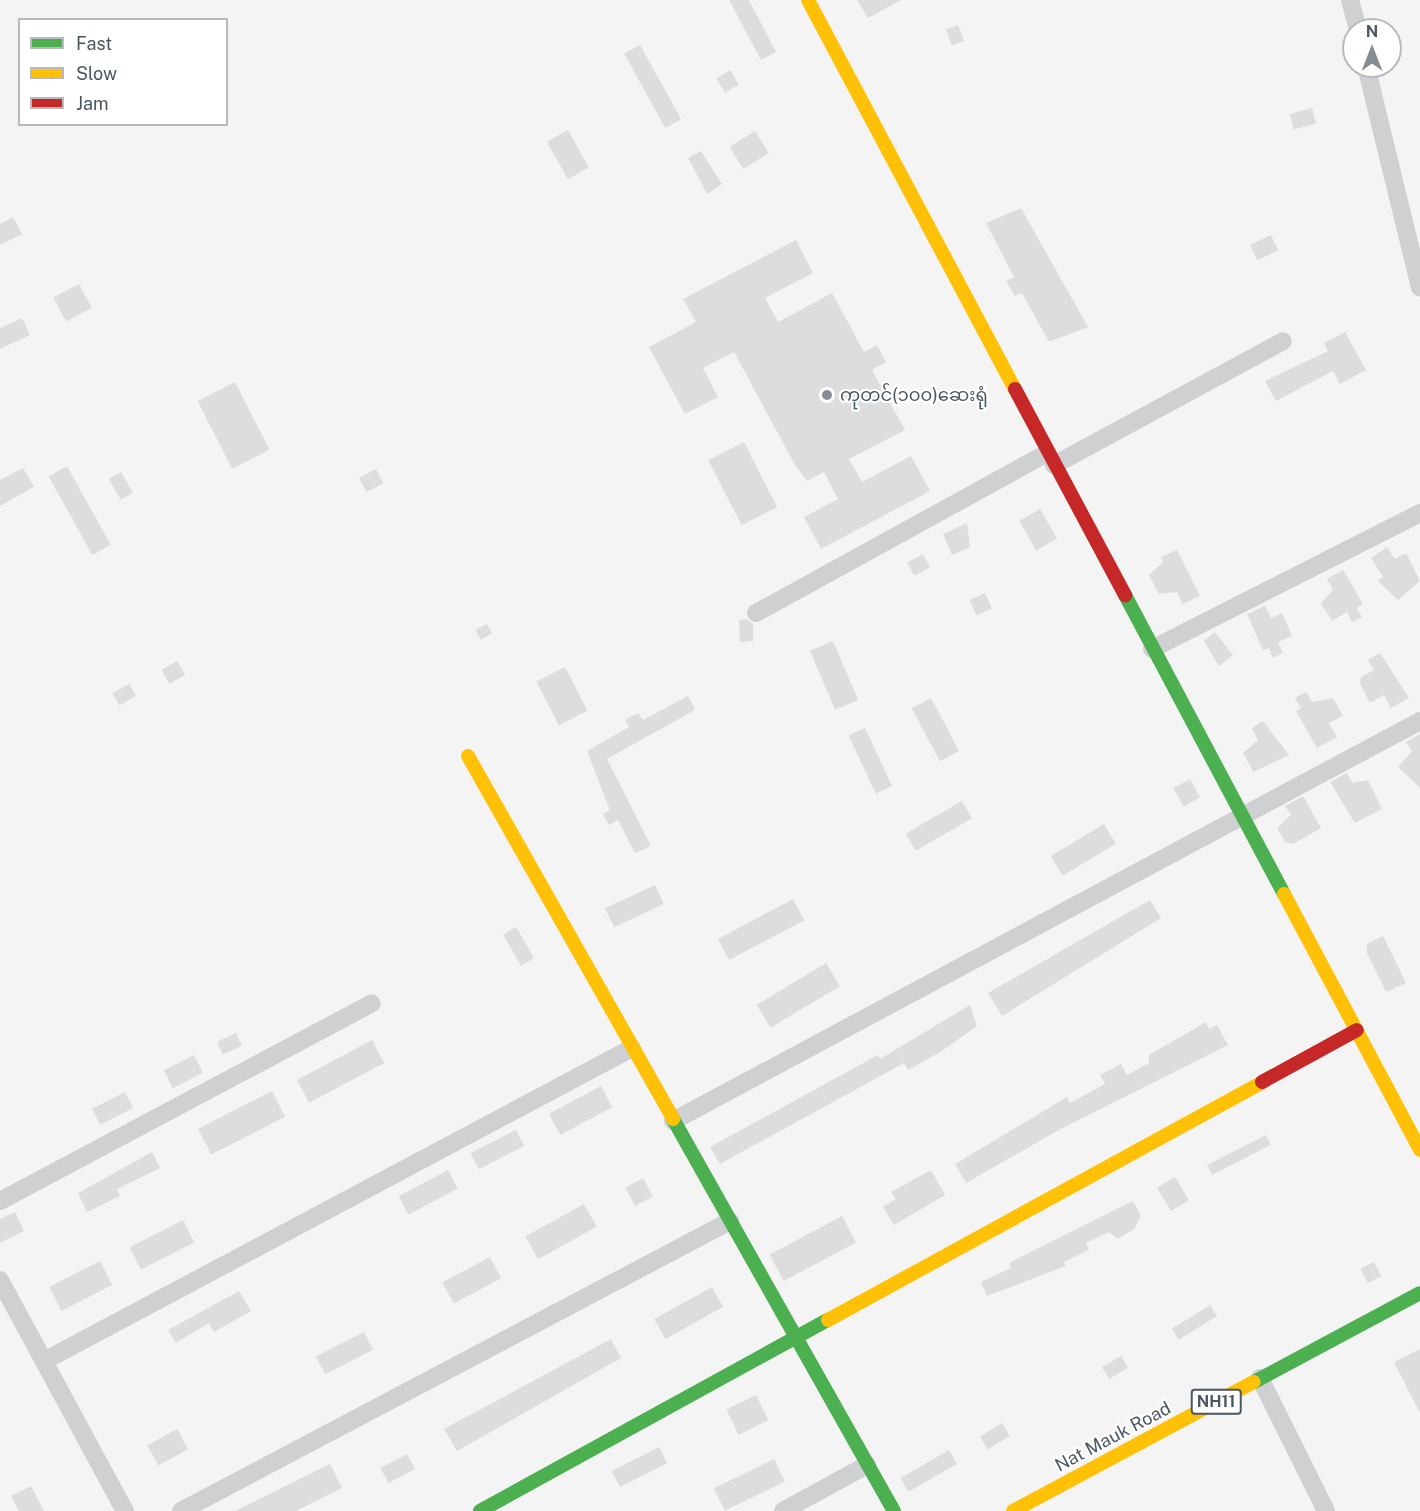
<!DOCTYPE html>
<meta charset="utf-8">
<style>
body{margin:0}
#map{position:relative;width:1420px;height:1511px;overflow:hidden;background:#f4f4f4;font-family:"Public Sans","Noto Sans Myanmar",sans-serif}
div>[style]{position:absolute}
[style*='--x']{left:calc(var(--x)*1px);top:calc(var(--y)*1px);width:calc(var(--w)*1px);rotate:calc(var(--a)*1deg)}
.building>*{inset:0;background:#ddddde;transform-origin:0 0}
.street>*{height:18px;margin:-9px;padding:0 9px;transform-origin:9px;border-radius:9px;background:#ced0d2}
.fast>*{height:14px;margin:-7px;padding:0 7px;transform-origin:7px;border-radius:7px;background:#4caf50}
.slow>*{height:14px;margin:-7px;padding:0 7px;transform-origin:7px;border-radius:7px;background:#ffc107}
.jam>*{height:14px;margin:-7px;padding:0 7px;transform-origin:7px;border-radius:7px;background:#c62828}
.dots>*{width:16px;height:16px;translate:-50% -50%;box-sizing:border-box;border:3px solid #fff;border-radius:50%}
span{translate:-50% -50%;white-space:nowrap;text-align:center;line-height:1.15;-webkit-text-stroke:4.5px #fff;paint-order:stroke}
.shield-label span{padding:2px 4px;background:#fff;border:2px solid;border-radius:4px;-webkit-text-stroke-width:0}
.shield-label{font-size:16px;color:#4a5661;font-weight:700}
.poi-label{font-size:18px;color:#4a5661}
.left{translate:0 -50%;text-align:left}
.street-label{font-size:18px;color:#4a5661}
.legend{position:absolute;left:18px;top:18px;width:210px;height:108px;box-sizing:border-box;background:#fff;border:2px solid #b7bbc0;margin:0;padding:8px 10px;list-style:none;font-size:18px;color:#4a5661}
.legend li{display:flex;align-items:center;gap:12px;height:30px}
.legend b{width:30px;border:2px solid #b7bbc0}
.north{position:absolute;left:1342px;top:18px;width:60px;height:60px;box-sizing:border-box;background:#fff;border:2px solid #b7bbc0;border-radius:50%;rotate:0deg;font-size:16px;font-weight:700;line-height:24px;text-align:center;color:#4a5661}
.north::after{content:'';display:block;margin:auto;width:21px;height:27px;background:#868d94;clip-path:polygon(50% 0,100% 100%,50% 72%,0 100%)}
</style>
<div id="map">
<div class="building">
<div style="clip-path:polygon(729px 0,749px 0,776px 52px,761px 60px)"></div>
<div style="clip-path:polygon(857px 0,901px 0,868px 18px)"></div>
<div style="left:958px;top:25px;width:17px;height:13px;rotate:69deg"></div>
<div style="left:640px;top:45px;width:85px;height:18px;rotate:61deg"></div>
<div style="left:730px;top:70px;width:17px;height:16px;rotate:59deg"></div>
<div style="left:1312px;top:108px;width:16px;height:23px;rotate:75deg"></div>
<div style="left:568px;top:130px;width:43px;height:24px;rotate:61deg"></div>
<div style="left:755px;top:131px;width:26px;height:30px;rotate:58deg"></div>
<div style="clip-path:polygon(701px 151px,722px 184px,707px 194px,688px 158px)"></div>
<div style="clip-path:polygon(1021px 208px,1088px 327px,1049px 342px,1022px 293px,1015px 296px,1006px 281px,1014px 277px,986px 223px)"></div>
<div style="clip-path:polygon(13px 217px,22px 234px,0 245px,0 224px)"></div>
<div style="left:1271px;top:235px;width:17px;height:23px;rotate:65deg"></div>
<div style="clip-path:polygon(796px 240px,813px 273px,765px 298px,778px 322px,832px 293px,864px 352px,877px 345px,886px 362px,872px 370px,905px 430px,849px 459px,862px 482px,911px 456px,930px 491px,821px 549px,804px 517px,838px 499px,824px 472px,807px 481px,795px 465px,734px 352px,703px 368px,718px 397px,685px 414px,649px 347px,696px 322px,683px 299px)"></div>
<div style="left:79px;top:284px;width:27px;height:29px;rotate:62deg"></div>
<div style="clip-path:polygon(22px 318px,30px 335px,0 349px,0 328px)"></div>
<div style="clip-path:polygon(1345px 332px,1366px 370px,1340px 384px,1333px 371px,1276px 401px,1265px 381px,1328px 351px,1324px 343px)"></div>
<div style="left:235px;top:382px;width:76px;height:42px;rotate:63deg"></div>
<div style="left:744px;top:442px;width:73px;height:40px;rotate:63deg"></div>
<div style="left:67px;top:466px;width:90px;height:21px;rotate:61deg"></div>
<div style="clip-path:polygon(23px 468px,34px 487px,0 506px,0 480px)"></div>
<div style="left:376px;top:469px;width:16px;height:19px;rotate:63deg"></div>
<div style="left:121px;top:472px;width:24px;height:14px;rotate:60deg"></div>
<div style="left:1040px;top:509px;width:34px;height:24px;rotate:60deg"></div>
<div style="clip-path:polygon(967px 523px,970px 547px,952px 555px,943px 534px)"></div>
<div style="clip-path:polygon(1387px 547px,1395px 559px,1406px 553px,1420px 581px,1398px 600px,1378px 581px,1383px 577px,1371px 558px)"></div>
<div style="clip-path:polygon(1177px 550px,1200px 596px,1183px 604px,1177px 592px,1159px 594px,1149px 575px,1163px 562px,1161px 557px)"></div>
<div style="left:923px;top:554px;width:15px;height:18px;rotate:62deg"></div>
<div style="clip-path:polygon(1343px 570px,1363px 604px,1357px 608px,1362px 617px,1352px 622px,1347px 612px,1332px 621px,1321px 603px,1333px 590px,1327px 579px)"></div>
<div style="left:985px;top:593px;width:17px;height:17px;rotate:66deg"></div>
<div style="clip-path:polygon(1265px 606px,1271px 618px,1282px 613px,1292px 636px,1278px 642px,1283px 653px,1273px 658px,1269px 648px,1263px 650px,1247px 614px)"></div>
<div style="clip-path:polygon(747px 619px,753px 624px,753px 641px,740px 642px,739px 620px)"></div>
<div style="left:487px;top:624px;width:11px;height:13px;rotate:63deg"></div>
<div style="clip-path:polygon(1215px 632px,1233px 655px,1219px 666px,1204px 641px)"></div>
<div style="left:833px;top:641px;width:64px;height:25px;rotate:67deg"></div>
<div style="clip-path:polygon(1380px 653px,1409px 698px,1391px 708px,1384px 695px,1370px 703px,1360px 684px,1361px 677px,1374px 670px,1368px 660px)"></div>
<div style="left:177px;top:661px;width:16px;height:18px;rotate:60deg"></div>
<div style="left:565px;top:667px;width:49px;height:32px;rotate:63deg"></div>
<div style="left:129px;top:684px;width:14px;height:19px;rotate:60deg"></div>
<div style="clip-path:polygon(1306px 692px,1312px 702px,1333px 698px,1343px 716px,1329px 723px,1337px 737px,1317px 748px,1296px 711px,1301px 708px,1295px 698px)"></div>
<div style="clip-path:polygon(688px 696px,695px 710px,607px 759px,651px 846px,635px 853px,618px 820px,609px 825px,603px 814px,610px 810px,587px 751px,629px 727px,625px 720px,638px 713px,643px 720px)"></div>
<div style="left:931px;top:698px;width:60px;height:22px;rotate:62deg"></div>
<div style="clip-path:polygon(1263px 721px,1289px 755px,1253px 772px,1243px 753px,1258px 740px,1252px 728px)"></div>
<div style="left:865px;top:728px;width:64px;height:18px;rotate:65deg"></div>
<div style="clip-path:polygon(1420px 734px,1420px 788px,1398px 767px,1412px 751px,1406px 742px)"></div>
<div style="clip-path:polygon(1347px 773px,1352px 783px,1368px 780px,1382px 809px,1355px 823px,1330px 782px)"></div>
<div style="left:1190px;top:779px;width:21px;height:19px;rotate:61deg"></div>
<div style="clip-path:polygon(1303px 796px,1321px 828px,1293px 844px,1285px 842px,1277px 828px,1291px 815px,1285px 806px)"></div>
<div style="left:962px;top:801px;width:20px;height:65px;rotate:60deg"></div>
<div style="left:1104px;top:824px;width:23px;height:62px;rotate:59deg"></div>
<div style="left:655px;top:885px;width:21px;height:55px;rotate:65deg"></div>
<div style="left:793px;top:899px;width:24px;height:85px;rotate:62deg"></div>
<div style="clip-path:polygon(1150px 900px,1161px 918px,1002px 1016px,988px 993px)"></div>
<div style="left:516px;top:927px;width:36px;height:15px;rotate:60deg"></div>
<div style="clip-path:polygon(1383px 936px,1406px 983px,1386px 992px,1367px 953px,1367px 944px)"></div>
<div style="left:826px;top:963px;width:27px;height:81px;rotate:59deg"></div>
<div style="clip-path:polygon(970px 1005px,977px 1026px,942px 1051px,908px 1070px,904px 1063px,720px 1164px,710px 1147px,878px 1055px,880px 1059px)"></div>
<div style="clip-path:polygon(1206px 1022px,1209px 1029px,1217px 1025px,1228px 1045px,1057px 1131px,966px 1183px,955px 1164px,1067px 1097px,1070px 1103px,1105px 1084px,1100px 1075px,1121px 1064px,1127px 1075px,1149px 1063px,1149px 1055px)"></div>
<div style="left:236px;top:1033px;width:14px;height:21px;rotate:65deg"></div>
<div style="left:372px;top:1040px;width:26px;height:85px;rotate:62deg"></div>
<div style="left:194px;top:1055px;width:20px;height:34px;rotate:63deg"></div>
<div style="left:601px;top:1086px;width:24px;height:59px;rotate:62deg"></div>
<div style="left:272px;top:1091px;width:29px;height:83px;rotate:63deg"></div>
<div style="left:125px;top:1092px;width:18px;height:37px;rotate:63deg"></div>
<div style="left:516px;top:1130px;width:18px;height:51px;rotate:63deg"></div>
<div style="left:1266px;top:1135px;width:11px;height:66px;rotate:63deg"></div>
<div style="clip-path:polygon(152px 1152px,160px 1168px,117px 1189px,120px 1196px,87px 1212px,78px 1193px)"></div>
<div style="left:448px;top:1170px;width:21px;height:56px;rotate:62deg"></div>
<div style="clip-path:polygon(931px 1170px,945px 1195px,894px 1225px,883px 1207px,896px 1199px,891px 1192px)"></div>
<div style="left:1175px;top:1177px;width:27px;height:21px;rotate:59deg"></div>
<div style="left:643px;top:1178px;width:21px;height:20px;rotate:62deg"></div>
<div style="clip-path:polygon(1133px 1201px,1141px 1216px,1134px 1229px,1118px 1239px,1109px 1232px,1086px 1243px,1089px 1250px,1064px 1262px,1066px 1266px,987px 1296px,981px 1282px,1011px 1268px,1009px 1263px)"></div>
<div style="left:584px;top:1204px;width:26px;height:67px;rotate:61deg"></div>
<div style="clip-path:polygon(15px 1212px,24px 1231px,0 1243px,0 1219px)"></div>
<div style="left:842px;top:1216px;width:30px;height:82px;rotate:62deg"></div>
<div style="left:183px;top:1220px;width:25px;height:60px;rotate:63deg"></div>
<div style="left:490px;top:1257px;width:24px;height:54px;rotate:62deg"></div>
<div style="left:100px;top:1261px;width:27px;height:57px;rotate:63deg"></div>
<div style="left:1374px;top:1262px;width:16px;height:15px;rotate:63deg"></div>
<div style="left:712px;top:1287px;width:23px;height:66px;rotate:61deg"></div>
<div style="clip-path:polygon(239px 1291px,251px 1311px,214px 1332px,209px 1323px,176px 1343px,168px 1330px)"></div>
<div style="left:1210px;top:1305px;width:13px;height:45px;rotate:58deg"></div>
<div style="left:364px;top:1332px;width:20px;height:54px;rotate:63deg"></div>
<div style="clip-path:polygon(611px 1339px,621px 1358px,457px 1451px,444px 1429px)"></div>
<div style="clip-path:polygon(1420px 1349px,1420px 1413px,1394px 1362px)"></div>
<div style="left:1121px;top:1356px;width:14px;height:22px;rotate:60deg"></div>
<div style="left:756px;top:1395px;width:28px;height:33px;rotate:64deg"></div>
<div style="left:1002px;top:1423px;width:15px;height:26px;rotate:58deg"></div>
<div style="left:177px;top:1429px;width:23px;height:34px;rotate:61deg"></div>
<div style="left:659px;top:1447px;width:18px;height:53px;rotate:63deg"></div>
<div style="left:949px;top:1450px;width:16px;height:56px;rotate:60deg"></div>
<div style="left:407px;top:1454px;width:17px;height:30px;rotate:62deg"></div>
<div style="left:774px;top:1459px;width:25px;height:67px;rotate:64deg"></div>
<div style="clip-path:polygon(330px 1464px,342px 1488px,296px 1511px,235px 1511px)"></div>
<div style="clip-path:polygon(31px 1486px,44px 1511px,19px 1511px,11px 1496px)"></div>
</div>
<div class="street">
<div style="--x:1350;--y:0;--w:31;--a:75"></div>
<div style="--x:1366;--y:66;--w:228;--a:76.3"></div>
<div style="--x:1054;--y:465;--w:260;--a:-28.4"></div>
<div style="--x:756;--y:613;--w:332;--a:-28.8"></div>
<div style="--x:1152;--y:649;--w:301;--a:-26.9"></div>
<div style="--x:673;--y:1121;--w:847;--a:-28.17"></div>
<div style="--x:0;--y:1201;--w:421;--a:-28"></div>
<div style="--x:0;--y:1280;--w:263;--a:61.6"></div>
<div style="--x:44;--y:1361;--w:666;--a:-28.03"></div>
<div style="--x:1260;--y:1378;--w:148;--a:63.6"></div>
<div style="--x:181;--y:1511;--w:621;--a:-27.84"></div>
<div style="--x:783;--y:1511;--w:96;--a:-28.7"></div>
</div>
<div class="fast">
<div style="--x:1125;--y:595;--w:339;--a:62"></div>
<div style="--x:673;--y:1119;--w:450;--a:60.6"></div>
<div style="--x:1254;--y:1382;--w:188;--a:-28.2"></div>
<div style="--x:480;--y:1511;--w:397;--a:-28.8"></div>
</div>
<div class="slow">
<div style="--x:808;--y:0;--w:441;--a:62"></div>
<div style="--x:468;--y:756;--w:417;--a:60.5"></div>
<div style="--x:1284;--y:894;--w:290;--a:62"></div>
<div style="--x:828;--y:1320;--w:495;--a:-28.7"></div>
<div style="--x:1013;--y:1511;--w:273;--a:-28.2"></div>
</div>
<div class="jam">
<div style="--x:1015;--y:389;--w:234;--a:61.9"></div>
<div style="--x:1262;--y:1082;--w:108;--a:-28.7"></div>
</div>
<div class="dots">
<div style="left:827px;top:395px;background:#868d94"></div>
</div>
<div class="shield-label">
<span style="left:1216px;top:1402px">NH11</span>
</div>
<div class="poi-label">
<span class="left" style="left:840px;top:395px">ကုတင်(၁၀၀)ဆေးရုံ</span>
</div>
<div class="street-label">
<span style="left:1113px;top:1437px;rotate:-28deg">Nat Mauk Road</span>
</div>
<ul class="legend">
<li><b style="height:8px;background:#4caf50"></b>Fast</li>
<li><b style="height:8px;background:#ffc107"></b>Slow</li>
<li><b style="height:8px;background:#c62828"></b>Jam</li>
</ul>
<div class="north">N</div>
</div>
